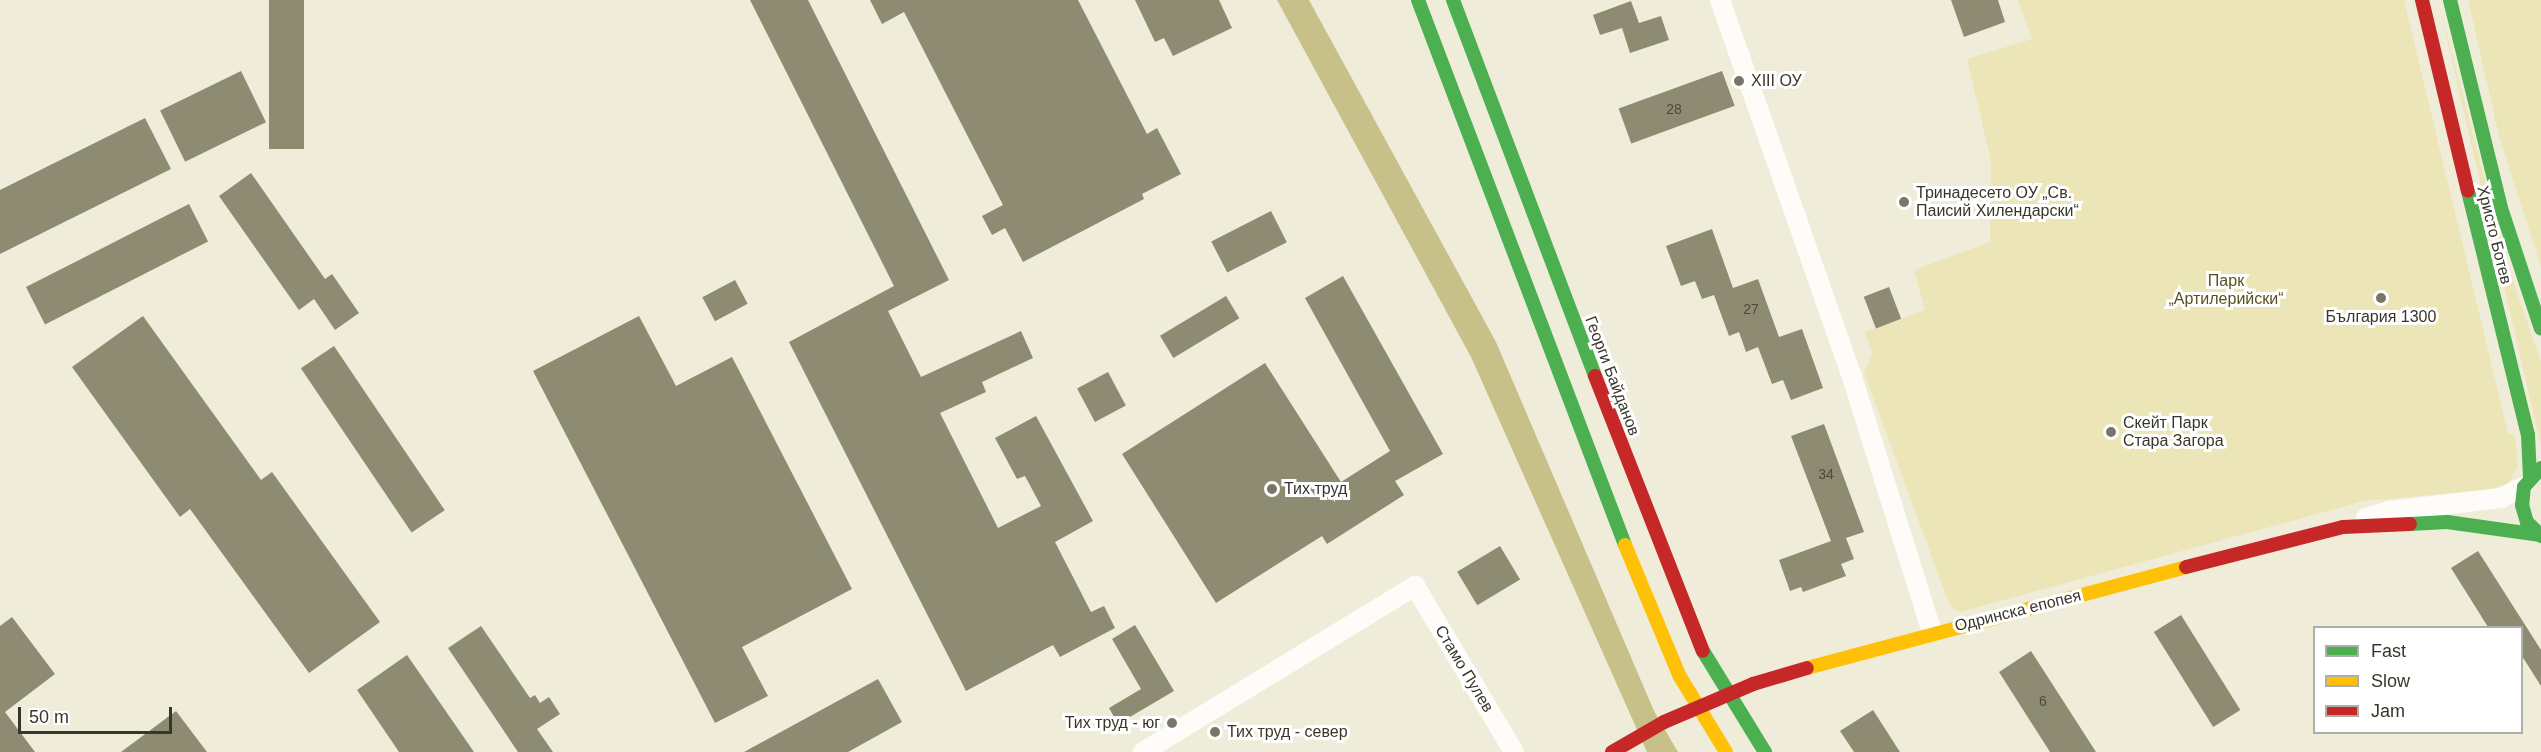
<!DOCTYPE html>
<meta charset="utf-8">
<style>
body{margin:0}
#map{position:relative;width:2541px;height:752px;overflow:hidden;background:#efedda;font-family:Arial,sans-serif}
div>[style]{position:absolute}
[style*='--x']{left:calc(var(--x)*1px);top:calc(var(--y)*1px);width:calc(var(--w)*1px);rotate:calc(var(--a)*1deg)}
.green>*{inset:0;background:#ece5b7}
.water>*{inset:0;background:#c8c089}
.building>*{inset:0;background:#8e8b73;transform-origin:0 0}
.street>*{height:20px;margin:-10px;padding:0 10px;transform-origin:10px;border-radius:10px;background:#fdfcf9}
.fast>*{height:14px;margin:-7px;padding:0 7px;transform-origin:7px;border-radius:7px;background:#4caf50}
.slow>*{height:14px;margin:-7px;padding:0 7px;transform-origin:7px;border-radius:7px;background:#ffc107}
.jam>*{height:14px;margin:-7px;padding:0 7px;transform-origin:7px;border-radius:7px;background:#c62828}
.dots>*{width:16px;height:16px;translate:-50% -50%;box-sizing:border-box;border:3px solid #fff;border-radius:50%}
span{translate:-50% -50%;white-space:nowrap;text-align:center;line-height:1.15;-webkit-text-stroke:6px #fff;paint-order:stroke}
.number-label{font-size:14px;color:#4e4b3c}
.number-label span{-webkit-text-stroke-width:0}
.poi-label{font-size:16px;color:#38362a}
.left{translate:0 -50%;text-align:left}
.right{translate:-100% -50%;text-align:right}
.street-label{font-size:16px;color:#38362a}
.park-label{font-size:16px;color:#5a521c}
.legend{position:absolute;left:2313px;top:626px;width:210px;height:108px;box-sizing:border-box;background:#fff;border:2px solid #afafaa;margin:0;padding:8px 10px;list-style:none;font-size:18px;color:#38362a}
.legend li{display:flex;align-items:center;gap:12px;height:30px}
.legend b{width:30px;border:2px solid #afafaa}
.scale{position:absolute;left:18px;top:707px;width:154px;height:27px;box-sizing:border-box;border:3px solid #38362a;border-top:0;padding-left:8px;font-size:18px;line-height:21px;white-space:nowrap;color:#38362a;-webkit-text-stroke:4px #fff;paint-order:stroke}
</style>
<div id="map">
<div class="green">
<div style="clip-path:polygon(2018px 0,2404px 0,2508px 433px,2515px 435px,2518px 467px,2508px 484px,2485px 490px,2364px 501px,1960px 612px,1950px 606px,1864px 373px,1872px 354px,1865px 332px,1925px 310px,1914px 270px,1990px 242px,1991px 161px,1967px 59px,2032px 39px)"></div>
<div style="clip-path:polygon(2438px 0,2506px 260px,2541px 362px,2541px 446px)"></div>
<div style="clip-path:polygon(2468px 0,2541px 0,2541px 267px,2499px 136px)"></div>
</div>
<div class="water">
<div style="clip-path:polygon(1277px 0,1309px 0,1496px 342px,1654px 711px,1678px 752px,1647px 752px,1471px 357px)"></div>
</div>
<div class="building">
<div style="left:269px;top:0;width:35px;height:149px"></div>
<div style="clip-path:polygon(750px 0,808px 0,949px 280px,888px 311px,921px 377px,1021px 331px,1033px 358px,982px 382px,986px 392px,940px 413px,998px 528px,1041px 506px,1025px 476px,1017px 479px,995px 438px,1036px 416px,1093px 521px,1055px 542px,1091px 612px,1104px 606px,1115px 628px,1060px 657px,1053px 645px,966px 691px,789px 342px,894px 286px)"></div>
<div style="clip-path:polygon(870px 0,1078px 0,1147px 134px,1157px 128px,1181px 174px,1142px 194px,1144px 199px,1023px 262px,1005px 228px,992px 235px,982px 216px,1003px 205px,904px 12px,882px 24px)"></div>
<div style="clip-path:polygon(1135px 0,1219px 0,1232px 28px,1173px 56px,1164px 38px,1155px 42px)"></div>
<div style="clip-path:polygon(1951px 0,1998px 0,2005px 22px,1964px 37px)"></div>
<div style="clip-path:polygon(1631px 1px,1639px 23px,1661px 16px,1669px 40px,1630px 53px,1622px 28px,1600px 35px,1593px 15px)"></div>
<div style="left:241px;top:71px;width:57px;height:90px;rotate:64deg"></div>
<div style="left:1722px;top:71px;width:37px;height:110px;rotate:70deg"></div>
<div style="clip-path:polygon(145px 118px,171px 169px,0 254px,0 190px)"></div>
<div style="clip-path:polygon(251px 173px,325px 279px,332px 274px,359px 313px,335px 330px,314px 299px,299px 310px,219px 196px)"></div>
<div style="left:189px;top:204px;width:42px;height:183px;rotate:63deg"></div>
<div style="left:1271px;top:211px;width:35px;height:67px;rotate:63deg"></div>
<div style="clip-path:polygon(1712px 229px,1733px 288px,1758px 279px,1779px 337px,1802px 329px,1823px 388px,1791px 400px,1783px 380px,1772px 384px,1758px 347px,1746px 352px,1739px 332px,1729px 336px,1714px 295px,1702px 299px,1695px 281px,1681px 286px,1666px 246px)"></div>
<div style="clip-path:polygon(1343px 276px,1443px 454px,1395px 481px,1404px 495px,1327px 544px,1322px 536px,1216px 603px,1122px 454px,1265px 363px,1341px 482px,1390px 451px,1305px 298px)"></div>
<div style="left:735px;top:280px;width:27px;height:37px;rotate:62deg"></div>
<div style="left:1889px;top:287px;width:34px;height:27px;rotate:69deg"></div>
<div style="left:1226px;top:296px;width:26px;height:77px;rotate:59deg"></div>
<div style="clip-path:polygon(143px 316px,261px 480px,272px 472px,380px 622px,309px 673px,190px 509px,180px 517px,72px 367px)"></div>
<div style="clip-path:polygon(639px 316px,676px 386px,732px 357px,852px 589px,742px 647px,768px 696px,715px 723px,533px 371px)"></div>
<div style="left:334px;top:346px;width:198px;height:40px;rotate:56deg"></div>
<div style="left:1108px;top:372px;width:38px;height:35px;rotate:62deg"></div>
<div style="clip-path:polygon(1824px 424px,1864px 532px,1846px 538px,1854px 559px,1841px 564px,1846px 576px,1803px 592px,1801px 587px,1790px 591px,1779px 560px,1831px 541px,1791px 436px)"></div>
<div style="left:1500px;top:546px;width:39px;height:50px;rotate:59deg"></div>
<div style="clip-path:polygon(2478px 551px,2541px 650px,2541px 686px,2522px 656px,2522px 627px,2488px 627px,2451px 568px)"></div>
<div style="left:2181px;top:615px;width:112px;height:32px;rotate:58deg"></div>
<div style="clip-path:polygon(12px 617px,55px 674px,5px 712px,35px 752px,0 752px,0 626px)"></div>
<div style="clip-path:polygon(1135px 625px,1174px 691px,1118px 724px,1109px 708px,1141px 689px,1112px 639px)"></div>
<div style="clip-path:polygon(481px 626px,530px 698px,535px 695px,540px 703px,549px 697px,560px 714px,537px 729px,553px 752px,518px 752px,448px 648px)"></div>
<div style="clip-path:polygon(2031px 651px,2096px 752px,2050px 752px,1999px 672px)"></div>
<div style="clip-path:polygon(407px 655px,474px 752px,399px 752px,357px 690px)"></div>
<div style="clip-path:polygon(878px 679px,902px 722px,848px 752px,744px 752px)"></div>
<div style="clip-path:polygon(1873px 710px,1900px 752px,1854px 752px,1840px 731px)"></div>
<div style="clip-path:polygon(176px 711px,207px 752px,121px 752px)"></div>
</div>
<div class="street">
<div style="--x:1720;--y:0;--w:399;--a:70.7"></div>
<div style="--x:1852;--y:377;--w:267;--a:72.6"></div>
<div style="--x:2366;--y:518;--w:24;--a:-17"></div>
<div style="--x:2389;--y:511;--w:113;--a:-6.6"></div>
<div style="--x:2501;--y:498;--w:25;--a:-26"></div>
<div style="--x:1143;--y:752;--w:319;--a:-31.4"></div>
<div style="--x:1415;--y:586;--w:193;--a:59.2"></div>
</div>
<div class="fast">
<div style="--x:1418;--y:0;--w:583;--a:69.2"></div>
<div style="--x:1453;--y:0;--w:402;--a:69.3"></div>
<div style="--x:2450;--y:0;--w:214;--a:76.2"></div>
<div style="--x:2501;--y:208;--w:127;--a:71.7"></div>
<div style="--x:2468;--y:191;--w:251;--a:76.2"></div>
<div style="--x:2528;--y:435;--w:42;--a:87.3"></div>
<div style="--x:2541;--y:468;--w:25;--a:132"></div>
<div style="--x:2524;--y:487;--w:18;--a:96"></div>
<div style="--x:2522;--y:505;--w:18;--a:74"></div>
<div style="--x:2527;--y:522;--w:20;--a:45"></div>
<div style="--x:2410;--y:524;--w:37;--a:-3"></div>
<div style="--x:2447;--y:522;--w:93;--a:8"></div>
<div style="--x:1703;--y:651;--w:119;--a:58.5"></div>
</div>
<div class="slow">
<div style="--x:1625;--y:545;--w:141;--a:67.4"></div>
<div style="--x:1679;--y:675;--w:90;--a:58.6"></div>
<div style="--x:1807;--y:668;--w:392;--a:-14.9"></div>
</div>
<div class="jam">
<div style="--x:2422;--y:0;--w:196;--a:76.5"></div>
<div style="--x:1595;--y:376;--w:295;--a:68.6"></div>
<div style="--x:2186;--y:567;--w:162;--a:-14.3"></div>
<div style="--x:2343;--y:527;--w:67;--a:-2.6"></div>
<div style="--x:1612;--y:752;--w:60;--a:-30"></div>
<div style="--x:1664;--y:722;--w:97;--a:-23.1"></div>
<div style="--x:1753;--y:684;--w:56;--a:-16.5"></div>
</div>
<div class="dots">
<div style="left:1739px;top:81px;background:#787668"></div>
<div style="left:1904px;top:202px;background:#787668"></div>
<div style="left:2381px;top:298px;background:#787668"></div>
<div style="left:2111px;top:432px;background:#787668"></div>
<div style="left:1272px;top:489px;background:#787668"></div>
<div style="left:1172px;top:723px;background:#787668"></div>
<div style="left:1215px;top:732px;background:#787668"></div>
</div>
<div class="number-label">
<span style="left:1674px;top:109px">28</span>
<span style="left:1751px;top:309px">27</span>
<span style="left:1826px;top:474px">34</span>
<span style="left:2043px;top:701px">6</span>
</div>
<div class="poi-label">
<span class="left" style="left:1751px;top:81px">XIII ОУ</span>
<span class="left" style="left:1916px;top:202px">Тринадесето ОУ „Св.<br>Паисий Хилендарски“</span>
<span style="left:2381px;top:317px">България 1300</span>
<span class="left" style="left:2123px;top:432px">Скейт Парк<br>Стара Загора</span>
<span class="left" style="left:1284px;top:489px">Тих труд</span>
<span class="right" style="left:1160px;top:723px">Тих труд - юг</span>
<span class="left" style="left:1227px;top:732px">Тих труд - север</span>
</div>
<div class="street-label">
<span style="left:2494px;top:235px;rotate:76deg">Христо Ботев</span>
<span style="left:1612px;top:376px;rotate:69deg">Георги Байданов</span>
<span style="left:2018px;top:611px;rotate:-14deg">Одринска епопея</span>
<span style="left:1464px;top:669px;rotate:59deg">Стамо Пулев</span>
</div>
<div class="park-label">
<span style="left:2226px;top:290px">Парк<br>„Артилерийски“</span>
</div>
<ul class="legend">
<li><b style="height:8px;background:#4caf50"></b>Fast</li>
<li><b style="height:8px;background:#ffc107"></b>Slow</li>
<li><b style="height:8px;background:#c62828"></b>Jam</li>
</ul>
<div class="scale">50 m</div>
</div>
